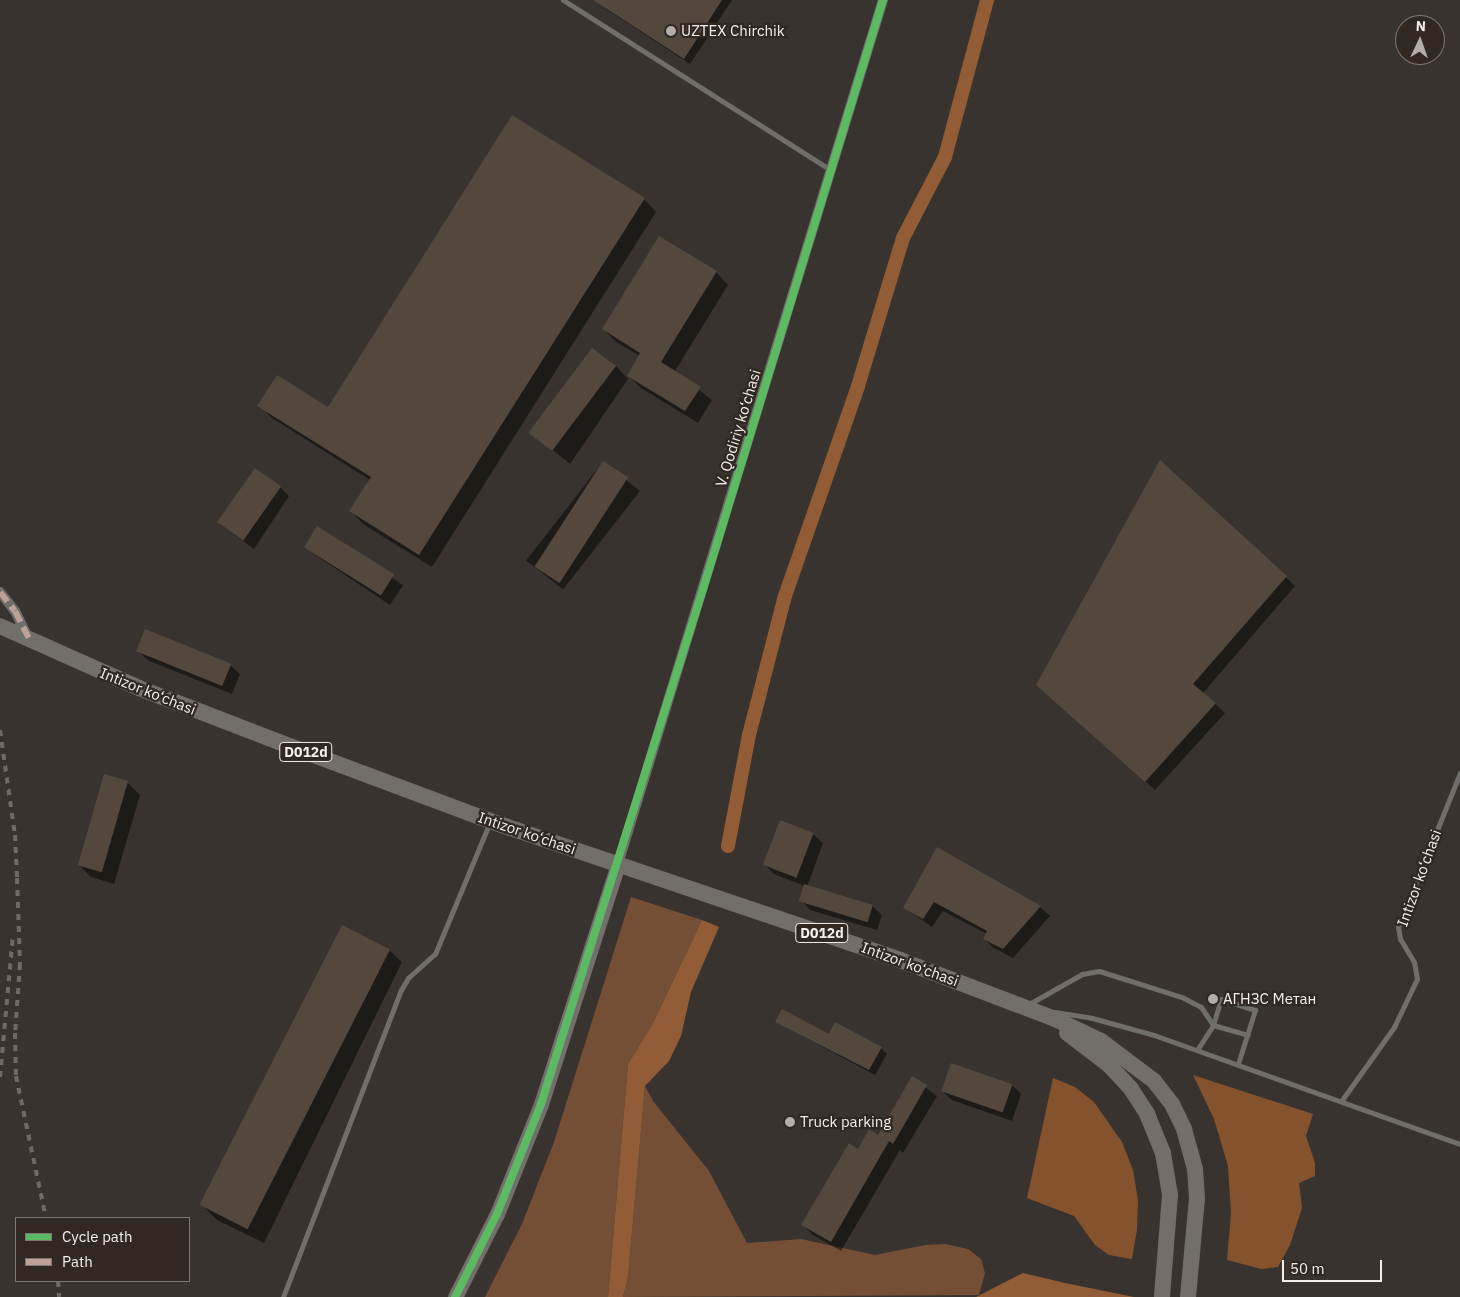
<!DOCTYPE html>
<meta charset="utf-8">
<style>
body{margin:0}
#map{position:relative;width:1460px;height:1297px;overflow:hidden;background:#38332e;font-family:"IBM Plex Sans",sans-serif}
div>[style]{position:absolute}
[style*='--x']{left:calc(var(--x)*1px);top:calc(var(--y)*1px);width:calc(var(--w)*1px);rotate:calc(var(--a)*1deg)}
.green>*{inset:0;background:#744f35}
.forest>*{inset:0;background:#84522d}
.water>*{inset:0;background:#925d36}
.shadow>*{inset:0;background:#0007;transform-origin:0 0}
.canal>*{height:14px;margin:-7px;padding:0 7px;transform-origin:7px;border-radius:7px;background:#925d36}
.building>*{inset:0;background:#54483d;transform-origin:0 0}
.lane>*{height:5px;margin:-2.5px;padding:0 2.5px;transform-origin:2.5px;border-radius:2.5px;background:#6f6e6b}
.street>*{height:10px;margin:-5px;padding:0 5px;transform-origin:5px;border-radius:5px;background:#6f6e6b}
.secondary>*{height:15px;margin:-7.5px;padding:0 7.5px;transform-origin:7.5px;border-radius:7.5px;background:#746f6d}
.primary>*{height:16px;margin:-8px;padding:0 8px;transform-origin:8px;border-radius:8px;background:#726e6a}
.rail>*{height:4px;margin-top:-2px;transform-origin:0;background:repeating-linear-gradient(90deg,#6d6a67 0 6px,transparent 0 12px)}
.quiet>*{height:6px;margin-top:-3px;transform-origin:0;background:repeating-linear-gradient(90deg,#bda197 0 12px,transparent 0 18px)}
.cycleway>*{height:8px;margin:-4px;padding:0 4px;transform-origin:4px;border-radius:4px;background:#5cba63}
.dots>*{width:14px;height:14px;translate:-50% -50%;box-sizing:border-box;border:2px solid #312822;border-radius:50%}
span{translate:-50% -50%;white-space:nowrap;text-align:center;line-height:1.15;-webkit-text-stroke:4.5px #312822;paint-order:stroke}
.shield-label span{padding:1px 4px;background:#312822;border:1px solid;border-radius:4px;-webkit-text-stroke-width:0}
.shield-label{font-size:14px;color:#f5efeb;font-weight:700}
.poi-label{font-size:15px;color:#f5efeb}
.left{translate:0 -50%;text-align:left}
.street-label{font-size:15px;color:#f5efeb}
.legend{position:absolute;left:15px;top:1217px;width:175px;height:65px;box-sizing:border-box;background:#312822;border:1px solid #7f7872;margin:0;padding:6px 9px;list-style:none;font-size:15px;color:#f5efeb}
.legend li{display:flex;align-items:center;gap:10px;height:25px}
.legend b{width:25px;border:1px solid #7f7872}
.north{position:absolute;left:1395px;top:15px;width:50px;height:50px;box-sizing:border-box;background:#312822;border:1px solid #7f7872;border-radius:50%;rotate:3deg;font-size:14px;font-weight:700;line-height:20px;text-align:center;color:#f5efeb}
.north::after{content:'';display:block;margin:auto;width:18px;height:22px;background:#b3ada9;clip-path:polygon(50% 0,100% 100%,50% 72%,0 100%)}
.scale{position:absolute;left:1282px;top:1260px;width:100px;height:22px;box-sizing:border-box;border:2px solid #f5efeb;border-top:0;padding-left:6px;font-size:15px;line-height:18px;white-space:nowrap;color:#f5efeb;-webkit-text-stroke:4px #312822;paint-order:stroke}
</style>
<div id="map">
<div class="green">
<div style="clip-path:polygon(631px 897px,702px 920px,653px 1023px,628px 1064px,608px 1297px,485px 1297px,522px 1224px,554px 1142px)"></div>
<div style="clip-path:polygon(645px 1086px,653px 1101px,709px 1171px,747px 1243px,801px 1239px,875px 1255px,925px 1245px,945px 1244px,968px 1249px,981px 1259px,985px 1273px,979px 1295px,623px 1297px,628px 1277px)"></div>
</div>
<div class="forest">
<div style="clip-path:polygon(1193px 1075px,1313px 1114px,1306px 1136px,1315px 1163px,1315px 1176px,1299px 1183px,1302px 1208px,1290px 1245px,1278px 1267px,1261px 1269px,1227px 1260px,1231px 1213px,1228px 1166px,1214px 1119px)"></div>
<div style="clip-path:polygon(1053px 1078px,1075px 1087px,1094px 1102px,1122px 1142px,1133px 1170px,1138px 1200px,1137px 1230px,1132px 1259px,1109px 1255px,1095px 1245px,1074px 1216px,1027px 1198px)"></div>
</div>
<div class="water">
<div style="clip-path:polygon(702px 920px,719px 927px,691px 992px,681px 1036px,669px 1061px,645px 1086px,628px 1277px,623px 1297px,608px 1297px,628px 1064px,653px 1023px)"></div>
<div style="clip-path:polygon(1023px 1273px,1065px 1283px,1134px 1297px,976px 1297px)"></div>
</div>
<div class="shadow">
<div style="clip-path:polygon(602px 0,732px 0,690px 64px,606px 9px,600px 3px)"></div>
<div style="clip-path:polygon(644px 199px,656px 212px,432px 567px,363px 524px,351px 511px,370px 480px,272px 418px,259px 405px,328px 408px)"></div>
<div style="clip-path:polygon(716px 272px,728px 285px,675px 371px,712px 400px,698px 423px,641px 388px,628px 376px,640px 356px,616px 342px,603px 329px)"></div>
<div style="clip-path:polygon(616px 366px,628px 379px,570px 464px,534px 435px)"></div>
<div style="left:603px;top:462px;width:47px;height:125px;rotate:38deg"></div>
<div style="clip-path:polygon(280px 487px,289px 496px,254px 549px,219px 523px)"></div>
<div style="left:317px;top:527px;width:104px;height:24px;rotate:34deg"></div>
<div style="clip-path:polygon(1286px 577px,1295px 586px,1203px 693px,1225px 713px,1155px 790px,1047px 694px)"></div>
<div style="clip-path:polygon(138px 650px,230px 665px,240px 674px,232px 694px,147px 660px)"></div>
<div style="clip-path:polygon(105px 776px,128px 783px,140px 795px,114px 884px,91px 877px,79px 865px)"></div>
<div style="clip-path:polygon(813px 834px,823px 843px,807px 887px,872px 906px,882px 915px,877px 930px,810px 910px,801px 900px,805px 886px,774px 874px,765px 865px)"></div>
<div style="clip-path:polygon(938px 848px,1040px 907px,1050px 916px,1013px 958px,994px 948px,984px 939px,987px 934px,943px 911px,932px 927px,905px 908px)"></div>
<div style="clip-path:polygon(389px 950px,402px 962px,264px 1243px,217px 1220px,204px 1207px)"></div>
<div style="clip-path:polygon(776px 1022px,881px 1048px,887px 1054px,875px 1075px)"></div>
<div style="clip-path:polygon(913px 1078px,937px 1096px,903px 1153px,900px 1150px,841px 1251px,813px 1235px,803px 1225px,858px 1150px,879px 1136px)"></div>
<div style="clip-path:polygon(1012px 1085px,1021px 1094px,1012px 1121px,952px 1100px,942px 1091px)"></div>
</div>
<div class="canal">
<div style="--x:728;--y:846;--w:113;--a:-79.3"></div>
<div style="--x:749;--y:735;--w:144;--a:-75.5"></div>
<div style="--x:785;--y:596;--w:222;--a:-70.8"></div>
<div style="--x:858;--y:386;--w:155;--a:-73.1"></div>
<div style="--x:903;--y:238;--w:91;--a:-62.6"></div>
<div style="--x:945;--y:157;--w:163;--a:-75"></div>
</div>
<div class="building">
<div style="clip-path:polygon(593px 0,722px 0,684px 59px)"></div>
<div style="clip-path:polygon(512px 115px,645px 198px,419px 555px,349px 511px,371px 477px,257px 406px,277px 375px,328px 407px)"></div>
<div style="clip-path:polygon(659px 236px,717px 271px,661px 362px,701px 387px,685px 411px,627px 376px,640px 353px,602px 329px)"></div>
<div style="left:592px;top:348px;width:30px;height:106px;rotate:37deg"></div>
<div style="clip-path:polygon(1160px 460px,1287px 576px,1193px 684px,1216px 703px,1145px 782px,1036px 685px)"></div>
<div style="left:603px;top:461px;width:30px;height:126px;rotate:33deg"></div>
<div style="left:255px;top:468px;width:32px;height:66px;rotate:35deg"></div>
<div style="left:317px;top:526px;width:91px;height:25px;rotate:32deg"></div>
<div style="left:145px;top:629px;width:93px;height:24px;rotate:22deg"></div>
<div style="left:104px;top:774px;width:25px;height:95px;rotate:16deg"></div>
<div style="left:780px;top:820px;width:36px;height:48px;rotate:21deg"></div>
<div style="clip-path:polygon(937px 847px,1041px 906px,1003px 949px,983px 939px,987px 931px,934px 902px,923px 919px,903px 908px)"></div>
<div style="left:804px;top:884px;width:72px;height:18px;rotate:17deg"></div>
<div style="left:342px;top:925px;width:54px;height:314px;rotate:27deg"></div>
<div style="clip-path:polygon(782px 1009px,829px 1034px,835px 1022px,882px 1047px,869px 1070px,775px 1022px)"></div>
<div style="left:951px;top:1063px;width:65px;height:30px;rotate:19deg"></div>
<div style="clip-path:polygon(912px 1076px,927px 1085px,893px 1144px,889px 1141px,831px 1242px,801px 1225px,849px 1143px,858px 1149px,869px 1129px,878px 1135px)"></div>
</div>
<div class="lane">
<div style="--x:563;--y:0;--w:315;--a:32.4"></div>
<div style="--x:1029;--y:1004;--w:61;--a:-29.5"></div>
<div style="--x:1082;--y:974;--w:17;--a:-10"></div>
<div style="--x:1099;--y:971;--w:87;--a:17.4"></div>
<div style="--x:1182;--y:997;--w:21;--a:28"></div>
<div style="--x:1201;--y:1007;--w:22;--a:56"></div>
<div style="--x:1213;--y:1025;--w:36;--a:16"></div>
<div style="--x:1055;--y:1012;--w:37;--a:9"></div>
<div style="--x:1092;--y:1018;--w:64;--a:15.3"></div>
<div style="--x:1154;--y:1035;--w:325;--a:19.6"></div>
<div style="--x:1197;--y:1050;--w:30;--a:-57"></div>
<div style="--x:1213;--y:1025;--w:27;--a:-73"></div>
<div style="--x:1221;--y:999;--w:36;--a:18"></div>
<div style="--x:1255;--y:1010;--w:57;--a:107.5"></div>
<div style="--x:1342;--y:1100;--w:90;--a:-54.5"></div>
<div style="--x:1394;--y:1027;--w:53;--a:-64.4"></div>
<div style="--x:1417;--y:979;--w:17;--a:-100"></div>
<div style="--x:1414;--y:962;--w:27;--a:-121"></div>
<div style="--x:1400;--y:939;--w:12;--a:-99"></div>
<div style="--x:1398;--y:927;--w:166;--a:-68.1"></div>
<div style="--x:283;--y:1297;--w:329;--a:-69"></div>
<div style="--x:401;--y:990;--w:14;--a:-60"></div>
<div style="--x:408;--y:978;--w:36;--a:-42"></div>
<div style="--x:435;--y:954;--w:141;--a:-67.4"></div>
</div>
<div class="street">
<div style="--x:0;--y:592;--w:24;--a:52"></div>
<div style="--x:15;--y:611;--w:30;--a:64"></div>
<div style="--x:618;--y:864;--w:904;--a:-72.95"></div>
</div>
<div class="secondary">
<div style="--x:455;--y:1297;--w:93;--a:-63.2"></div>
<div style="--x:497;--y:1214;--w:118;--a:-68.2"></div>
<div style="--x:541;--y:1104;--w:252;--a:-72.2"></div>
</div>
<div class="primary">
<div style="--x:0;--y:626;--w:152;--a:24"></div>
<div style="--x:139;--y:688;--w:150;--a:21.1"></div>
<div style="--x:279;--y:742;--w:225;--a:20.5"></div>
<div style="--x:490;--y:821;--w:433;--a:18.7"></div>
<div style="--x:900;--y:960;--w:166;--a:20.8"></div>
<div style="--x:1055;--y:1019;--w:51;--a:25.6"></div>
<div style="--x:1101;--y:1041;--w:66;--a:37"></div>
<div style="--x:1154;--y:1081;--w:29;--a:52"></div>
<div style="--x:1172;--y:1104;--w:28;--a:64"></div>
<div style="--x:1184;--y:1129;--w:41;--a:74.6"></div>
<div style="--x:1195;--y:1169;--w:29;--a:86"></div>
<div style="--x:1197;--y:1198;--w:99;--a:95.2"></div>
<div style="--x:1067;--y:1033;--w:53;--a:37.3"></div>
<div style="--x:1109;--y:1065;--w:33;--a:47"></div>
<div style="--x:1131;--y:1089;--w:30;--a:57"></div>
<div style="--x:1147;--y:1114;--w:42;--a:67.7"></div>
<div style="--x:1163;--y:1153;--w:43;--a:80.5"></div>
<div style="--x:1170;--y:1195;--w:102;--a:94.5"></div>
</div>
<div class="rail">
<div style="--x:0;--y:730;--w:106;--a:81.9"></div>
<div style="--x:15;--y:835;--w:43;--a:87.3"></div>
<div style="--x:17;--y:878;--w:86;--a:88"></div>
<div style="--x:20;--y:964;--w:69;--a:94.1"></div>
<div style="--x:15;--y:1033;--w:43;--a:88.7"></div>
<div style="--x:16;--y:1076;--w:145;--a:78.1"></div>
<div style="--x:0;--y:1077;--w:143;--a:-84.8"></div>
<div style="--x:58;--y:1281;--w:16;--a:86"></div>
</div>
<div class="quiet">
<div style="--x:0;--y:592;--w:24;--a:52"></div>
<div style="--x:15;--y:611;--w:34;--a:63"></div>
</div>
<div class="cycleway">
<div style="--x:455;--y:1297;--w:93;--a:-63.2"></div>
<div style="--x:497;--y:1214;--w:118;--a:-68.2"></div>
<div style="--x:541;--y:1104;--w:540;--a:-72.54"></div>
<div style="--x:703;--y:589;--w:616;--a:-73.01"></div>
</div>
<div class="dots">
<div style="left:671px;top:31px;background:#b3ada9"></div>
<div style="left:1213px;top:999px;background:#b3ada9"></div>
<div style="left:790px;top:1122px;background:#b3ada9"></div>
</div>
<div class="shield-label">
<span style="left:306px;top:752px">D012d</span>
<span style="left:822px;top:933px">D012d</span>
</div>
<div class="poi-label">
<span class="left" style="left:681px;top:31px">UZTEX Chirchik</span>
<span class="left" style="left:1223px;top:999px">АГНЗС Метан</span>
<span class="left" style="left:800px;top:1122px">Truck parking</span>
</div>
<div class="street-label">
<span style="left:738px;top:428px;rotate:-73deg">V. Qodiriy ko‘chasi</span>
<span style="left:148px;top:691px;rotate:22deg">Intizor ko‘chasi</span>
<span style="left:527px;top:833px;rotate:19deg">Intizor ko‘chasi</span>
<span style="left:1419px;top:878px;rotate:-70deg">Intizor ko‘chasi</span>
<span style="left:910px;top:964px;rotate:20deg">Intizor ko‘chasi</span>
</div>
<ul class="legend">
<li><b style="height:6px;background:#5cba63"></b>Cycle path</li>
<li><b style="height:6px;background:#bda197"></b>Path</li>
</ul>
<div class="north">N</div>
<div class="scale">50 m</div>
</div>
